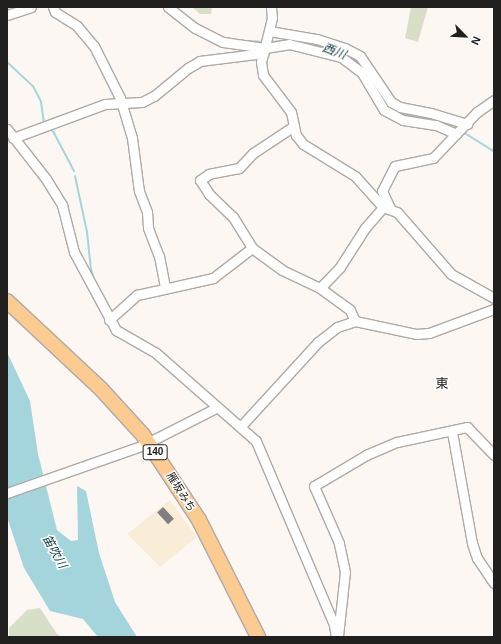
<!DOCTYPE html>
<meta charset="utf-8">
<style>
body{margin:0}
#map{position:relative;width:501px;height:644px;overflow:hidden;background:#fdf7f3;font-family:Arial,"Noto Sans JP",sans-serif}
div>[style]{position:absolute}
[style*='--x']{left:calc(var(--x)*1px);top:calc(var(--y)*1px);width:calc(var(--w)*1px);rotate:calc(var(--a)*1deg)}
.commercial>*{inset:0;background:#f9edd8}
.green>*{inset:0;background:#d7dfc7}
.water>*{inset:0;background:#a5d5dc}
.stream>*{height:2px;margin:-1px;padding:0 1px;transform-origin:1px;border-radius:1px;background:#a5d5dc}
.building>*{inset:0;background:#817e84;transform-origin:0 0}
.roads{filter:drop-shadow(1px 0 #afaaa5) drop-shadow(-1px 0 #afaaa5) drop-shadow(0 1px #afaaa5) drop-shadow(0 -1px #afaaa5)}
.minor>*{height:9px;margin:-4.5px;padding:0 4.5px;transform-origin:4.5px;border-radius:4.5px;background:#fff}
.highway>*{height:14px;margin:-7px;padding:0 7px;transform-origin:7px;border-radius:7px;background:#fbcb91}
span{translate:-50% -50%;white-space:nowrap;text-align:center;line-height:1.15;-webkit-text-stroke:3px #fff;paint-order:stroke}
.shield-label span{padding:1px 3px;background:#fff;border:1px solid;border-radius:3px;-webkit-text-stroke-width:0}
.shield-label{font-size:10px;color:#22201e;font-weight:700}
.street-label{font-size:11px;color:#22201e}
.water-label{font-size:12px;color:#0a383e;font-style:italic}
.quarter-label{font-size:13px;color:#22201e}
.frame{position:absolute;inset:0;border:8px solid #22201e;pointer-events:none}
.north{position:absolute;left:445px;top:16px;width:40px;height:40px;-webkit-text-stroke:3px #fff;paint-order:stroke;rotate:114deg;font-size:11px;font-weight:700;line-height:16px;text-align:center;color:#22201e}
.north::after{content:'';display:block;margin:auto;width:14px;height:18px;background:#22201e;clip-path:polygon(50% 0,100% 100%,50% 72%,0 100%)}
</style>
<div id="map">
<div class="commercial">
<div style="clip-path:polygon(170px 500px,197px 537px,160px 567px,127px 534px)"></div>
</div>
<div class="green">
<div style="clip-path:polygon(192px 7px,212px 7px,211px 14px,200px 14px)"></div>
<div style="clip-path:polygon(411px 7px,428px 7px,418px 42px,405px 38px)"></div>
<div style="clip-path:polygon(40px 608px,57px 634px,62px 637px,9px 637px,9px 628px,27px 610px)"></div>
</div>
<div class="water">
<div style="clip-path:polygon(7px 352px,30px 401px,38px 454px,57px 530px,71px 541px,78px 540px,77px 486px,86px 491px,99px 553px,115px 602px,137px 637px,98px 637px,83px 619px,50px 611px,24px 568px,7px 517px)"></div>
</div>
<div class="stream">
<div style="--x:7;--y:8;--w:3;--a:-18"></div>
<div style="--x:249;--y:41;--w:15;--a:4"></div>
<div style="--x:300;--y:41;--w:37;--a:16"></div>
<div style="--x:269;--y:42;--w:27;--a:-4"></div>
<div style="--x:344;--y:54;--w:20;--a:30"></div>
<div style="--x:7;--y:62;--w:35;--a:43"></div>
<div style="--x:33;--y:86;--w:18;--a:63"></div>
<div style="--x:41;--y:102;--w:21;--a:82"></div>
<div style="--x:378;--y:91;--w:20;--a:57"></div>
<div style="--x:389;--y:108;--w:19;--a:21"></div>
<div style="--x:407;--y:115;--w:26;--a:11"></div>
<div style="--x:443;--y:123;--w:15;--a:23"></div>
<div style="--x:49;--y:127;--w:8;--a:50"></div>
<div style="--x:54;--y:133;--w:43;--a:62.2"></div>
<div style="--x:463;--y:132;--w:36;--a:32"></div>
<div style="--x:75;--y:176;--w:57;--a:77.9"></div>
<div style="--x:87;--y:232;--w:37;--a:84"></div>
<div style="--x:91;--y:269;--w:14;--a:73"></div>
</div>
<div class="building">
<div style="left:163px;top:507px;width:16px;height:8px;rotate:47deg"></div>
</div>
<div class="roads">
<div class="minor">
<div style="--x:53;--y:7;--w:5;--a:68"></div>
<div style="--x:55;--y:12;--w:26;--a:32"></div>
<div style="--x:77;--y:26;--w:26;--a:50"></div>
<div style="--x:94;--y:46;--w:58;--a:63.4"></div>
<div style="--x:120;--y:98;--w:42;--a:73.3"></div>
<div style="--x:132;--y:138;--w:53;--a:82.5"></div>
<div style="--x:139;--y:191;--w:22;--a:69"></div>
<div style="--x:147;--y:212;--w:16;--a:86"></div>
<div style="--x:148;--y:228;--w:30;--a:69"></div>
<div style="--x:159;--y:256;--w:32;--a:79"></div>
<div style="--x:168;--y:7;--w:34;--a:38"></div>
<div style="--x:195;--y:28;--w:31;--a:27"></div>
<div style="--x:223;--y:42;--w:42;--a:8.1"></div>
<div style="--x:265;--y:48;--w:24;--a:-9"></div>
<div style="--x:289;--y:44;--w:54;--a:14"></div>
<div style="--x:341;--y:57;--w:26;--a:37"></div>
<div style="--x:362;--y:73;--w:43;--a:59.3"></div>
<div style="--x:384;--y:110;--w:21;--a:28"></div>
<div style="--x:403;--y:120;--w:33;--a:9"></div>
<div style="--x:436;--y:125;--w:22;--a:24"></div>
<div style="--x:271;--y:7;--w:11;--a:85"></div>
<div style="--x:272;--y:18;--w:45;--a:104"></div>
<div style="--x:261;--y:62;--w:13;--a:81"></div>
<div style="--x:263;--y:75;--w:46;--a:52.9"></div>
<div style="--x:291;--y:112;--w:24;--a:78"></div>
<div style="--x:296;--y:135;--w:11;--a:52"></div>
<div style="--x:303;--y:144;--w:61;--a:31.6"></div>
<div style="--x:355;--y:176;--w:42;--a:47.9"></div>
<div style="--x:383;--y:207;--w:15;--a:20"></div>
<div style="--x:397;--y:212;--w:82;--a:48.9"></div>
<div style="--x:451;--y:274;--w:49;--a:29.2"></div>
<div style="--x:7;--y:15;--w:25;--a:-18"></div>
<div style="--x:269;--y:31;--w:49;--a:9.5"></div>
<div style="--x:317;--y:39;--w:29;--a:18"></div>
<div style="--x:345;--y:48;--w:17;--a:28"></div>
<div style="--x:360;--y:56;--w:55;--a:56"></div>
<div style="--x:391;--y:102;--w:10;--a:29"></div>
<div style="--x:400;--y:107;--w:32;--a:11"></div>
<div style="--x:431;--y:113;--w:38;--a:17"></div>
<div style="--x:294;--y:126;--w:49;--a:146.6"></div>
<div style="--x:253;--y:153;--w:21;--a:133"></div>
<div style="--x:239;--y:168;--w:31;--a:169"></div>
<div style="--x:209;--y:174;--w:11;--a:146"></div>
<div style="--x:200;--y:180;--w:17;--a:57"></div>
<div style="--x:209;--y:194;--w:33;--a:44"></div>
<div style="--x:233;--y:217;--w:36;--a:58"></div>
<div style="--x:252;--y:248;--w:37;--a:36"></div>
<div style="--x:282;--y:270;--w:42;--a:25.3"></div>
<div style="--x:320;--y:288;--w:37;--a:36"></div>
<div style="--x:350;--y:310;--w:12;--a:66"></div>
<div style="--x:7;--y:129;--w:63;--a:52"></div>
<div style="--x:46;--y:179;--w:31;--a:58"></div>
<div style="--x:62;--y:205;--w:49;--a:75.7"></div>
<div style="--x:74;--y:252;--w:89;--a:61.7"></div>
<div style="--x:116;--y:330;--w:46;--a:29.9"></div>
<div style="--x:156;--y:353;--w:133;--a:41.3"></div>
<div style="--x:256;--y:441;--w:200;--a:67"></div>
<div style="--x:334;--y:625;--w:12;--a:81"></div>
<div style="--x:13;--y:138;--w:98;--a:-20.3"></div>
<div style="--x:105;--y:104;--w:37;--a:-3"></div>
<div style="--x:142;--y:102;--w:13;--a:-27"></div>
<div style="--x:154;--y:96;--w:44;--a:-39.5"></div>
<div style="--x:188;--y:68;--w:14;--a:-30"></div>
<div style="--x:200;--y:61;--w:64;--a:-7.1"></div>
<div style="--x:390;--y:208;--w:19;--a:-115"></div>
<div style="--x:382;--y:191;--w:28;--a:-63"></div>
<div style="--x:395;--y:166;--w:39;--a:-12"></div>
<div style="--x:433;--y:158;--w:64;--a:-46.3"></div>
<div style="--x:477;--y:112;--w:21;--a:-35"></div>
<div style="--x:320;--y:288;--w:29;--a:-46"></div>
<div style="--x:340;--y:267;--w:46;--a:-57.3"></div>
<div style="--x:365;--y:228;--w:28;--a:-49"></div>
<div style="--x:109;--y:320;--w:38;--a:-42"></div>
<div style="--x:137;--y:295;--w:78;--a:-12.6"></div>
<div style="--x:213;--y:278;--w:49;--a:-37.6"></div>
<div style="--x:241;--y:426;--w:114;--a:-47.5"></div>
<div style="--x:318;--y:342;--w:24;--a:-38"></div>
<div style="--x:337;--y:327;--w:19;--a:-18"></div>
<div style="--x:355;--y:321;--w:62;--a:12"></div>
<div style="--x:416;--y:334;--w:13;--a:-4"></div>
<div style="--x:429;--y:333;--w:69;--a:-20.3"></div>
<div style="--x:452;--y:432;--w:113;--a:79.8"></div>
<div style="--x:472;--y:543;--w:16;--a:72"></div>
<div style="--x:477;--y:558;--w:30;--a:56"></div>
<div style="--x:7;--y:493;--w:142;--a:-19.3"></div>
<div style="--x:141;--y:446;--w:84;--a:-26.9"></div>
<div style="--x:338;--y:636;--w:64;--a:-83.8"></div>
<div style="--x:345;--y:572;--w:30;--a:-102"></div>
<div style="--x:339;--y:543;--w:62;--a:-113.7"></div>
<div style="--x:314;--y:486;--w:61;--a:-30.8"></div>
<div style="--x:366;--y:455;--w:34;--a:-23"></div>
<div style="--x:397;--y:442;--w:72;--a:-12.1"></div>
<div style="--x:467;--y:427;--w:39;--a:46"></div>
</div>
<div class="highway">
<div style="--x:7;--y:301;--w:129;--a:43.1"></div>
<div style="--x:101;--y:389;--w:62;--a:47.6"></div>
<div style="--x:143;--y:435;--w:102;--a:56.6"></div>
<div style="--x:199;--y:520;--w:131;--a:63.2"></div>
</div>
</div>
<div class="shield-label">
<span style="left:155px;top:452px">140</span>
</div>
<div class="street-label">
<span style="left:181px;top:492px;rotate:58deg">雁坂みち</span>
</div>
<div class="water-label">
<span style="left:334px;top:52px;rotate:21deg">西川</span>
<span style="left:54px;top:552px;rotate:61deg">笛吹川</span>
</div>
<div class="quarter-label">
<span style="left:442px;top:384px">東</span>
</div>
<div class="frame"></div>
<div class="north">N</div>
</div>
